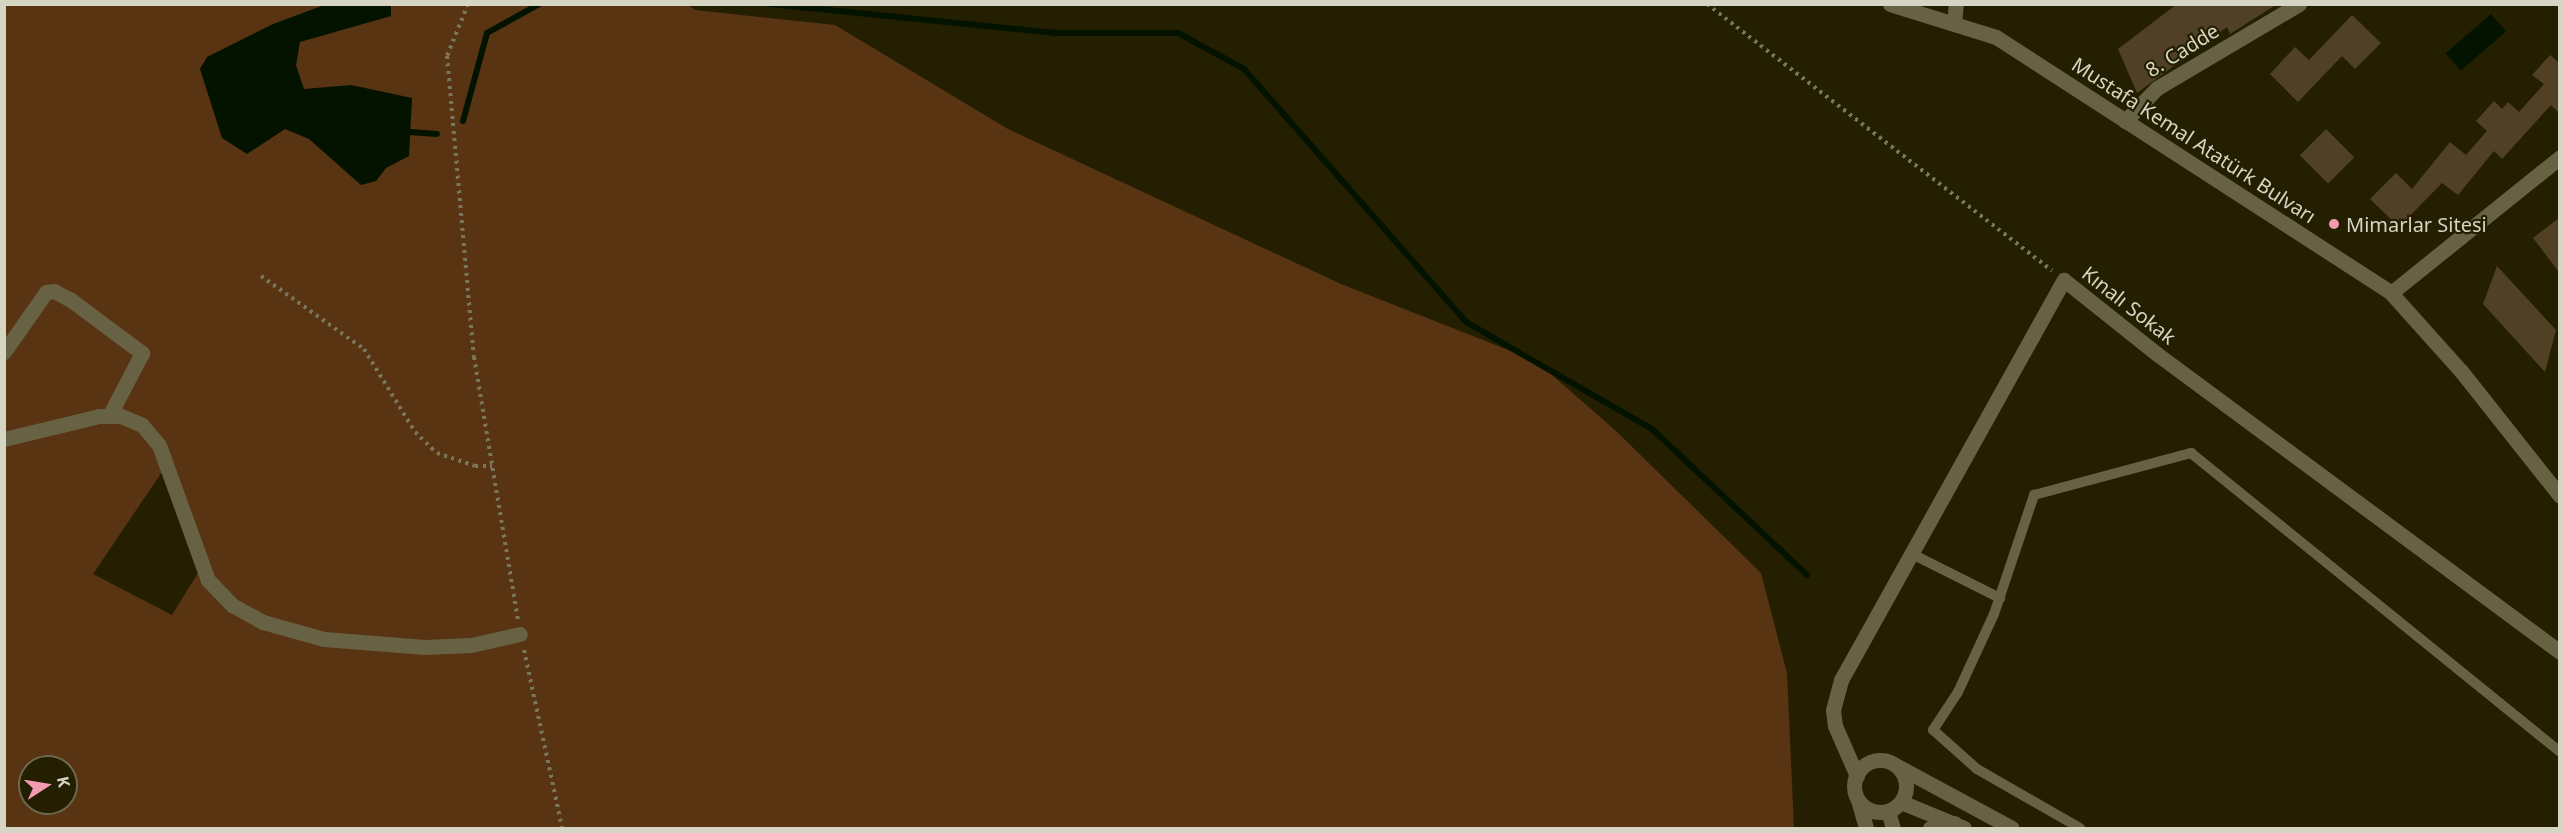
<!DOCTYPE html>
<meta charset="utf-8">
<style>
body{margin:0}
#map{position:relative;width:2564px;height:833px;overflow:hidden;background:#251f02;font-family:"Noto Sans",sans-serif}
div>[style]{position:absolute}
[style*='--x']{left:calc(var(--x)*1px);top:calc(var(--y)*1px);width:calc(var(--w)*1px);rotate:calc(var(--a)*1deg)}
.green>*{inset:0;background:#583412}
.water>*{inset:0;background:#031300;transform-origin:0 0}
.stream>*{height:6px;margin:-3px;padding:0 3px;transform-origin:3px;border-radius:3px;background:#031300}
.building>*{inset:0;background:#504025;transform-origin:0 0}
.path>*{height:4px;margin-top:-2px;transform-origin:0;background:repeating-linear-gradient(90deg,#7a765e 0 3px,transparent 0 7.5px)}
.service>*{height:10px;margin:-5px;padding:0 5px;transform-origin:5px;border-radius:5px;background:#676243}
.minor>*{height:15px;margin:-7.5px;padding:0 7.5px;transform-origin:7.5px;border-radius:7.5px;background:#676243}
.tertiary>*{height:15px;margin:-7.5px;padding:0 7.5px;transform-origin:7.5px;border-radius:7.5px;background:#676243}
.tertiary>.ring{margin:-7.5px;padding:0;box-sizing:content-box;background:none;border:15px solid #676243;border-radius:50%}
.dots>*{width:16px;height:16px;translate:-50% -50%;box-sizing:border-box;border:3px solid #251f02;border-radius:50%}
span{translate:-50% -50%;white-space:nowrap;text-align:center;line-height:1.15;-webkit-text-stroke:4.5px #251f02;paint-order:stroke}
.street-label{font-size:20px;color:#d6d4c3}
.poi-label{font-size:20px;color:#d6d4c3}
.left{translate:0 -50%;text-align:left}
.frame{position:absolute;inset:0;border:6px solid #d6d4c3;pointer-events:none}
.north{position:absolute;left:18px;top:755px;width:60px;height:60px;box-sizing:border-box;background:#251f02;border:2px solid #6c674f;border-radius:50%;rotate:78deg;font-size:16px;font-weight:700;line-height:24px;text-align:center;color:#d6d4c3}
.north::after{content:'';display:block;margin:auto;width:21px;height:27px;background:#f29aaf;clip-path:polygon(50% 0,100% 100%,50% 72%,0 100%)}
</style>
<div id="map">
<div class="green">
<div style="clip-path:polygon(evenodd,687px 4px,695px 10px,835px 25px,1008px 129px,1341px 284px,1536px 361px,1615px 430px,1761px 573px,1787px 673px,1794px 828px,5px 828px,5px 5px,687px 4px,166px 466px,201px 568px,172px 615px,93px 574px,166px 466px,687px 4px,30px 767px,66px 767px,66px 803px,30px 803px,30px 767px)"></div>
</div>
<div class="water">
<div style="clip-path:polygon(327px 4px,391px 5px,391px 16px,300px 42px,296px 65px,304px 89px,351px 85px,412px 98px,409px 156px,386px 168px,376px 181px,361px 185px,309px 139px,285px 129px,247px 154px,222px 138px,200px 69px,207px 57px,273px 24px)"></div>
<div style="left:2491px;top:14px;width:23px;height:60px;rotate:49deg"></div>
</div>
<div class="stream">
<div style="--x:770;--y:4;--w:285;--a:5.8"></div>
<div style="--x:1054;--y:33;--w:124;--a:0"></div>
<div style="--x:1178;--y:33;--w:75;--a:28.6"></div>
<div style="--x:1244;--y:69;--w:337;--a:48.7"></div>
<div style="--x:1466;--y:322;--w:215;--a:29.9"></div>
<div style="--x:1652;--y:429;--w:213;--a:43.3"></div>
<div style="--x:463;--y:121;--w:91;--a:-74.7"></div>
<div style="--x:487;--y:33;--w:60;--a:-29.1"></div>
<div style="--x:410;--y:132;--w:27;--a:4"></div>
</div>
<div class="building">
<div style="clip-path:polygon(2177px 4px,2277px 4px,2230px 34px,2227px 27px,2137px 93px,2118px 49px)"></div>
<div style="clip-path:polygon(2352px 15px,2381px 43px,2355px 69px,2342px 56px,2298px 102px,2270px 74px,2295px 47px,2309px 60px)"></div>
<div style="clip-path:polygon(2550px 55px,2559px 63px,2559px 113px,2551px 105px,2502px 159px,2494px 151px,2458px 195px,2442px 183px,2399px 227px,2370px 199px,2396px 173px,2412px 189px,2450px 142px,2466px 155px,2487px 131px,2476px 121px,2494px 101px,2502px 109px,2508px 102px,2519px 112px,2544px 84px,2532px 75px)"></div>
<div style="left:2326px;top:129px;width:40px;height:37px;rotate:45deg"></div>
<div style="clip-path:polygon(2559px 218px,2559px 272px,2533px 238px)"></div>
<div style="clip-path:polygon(2497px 266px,2556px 330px,2545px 372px,2483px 304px)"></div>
</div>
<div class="path">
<div style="--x:468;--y:4;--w:56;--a:112"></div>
<div style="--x:447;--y:56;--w:302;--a:84.9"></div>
<div style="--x:474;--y:357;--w:266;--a:80.5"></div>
<div style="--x:1707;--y:4;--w:436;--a:37.7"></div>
<div style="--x:261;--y:276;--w:126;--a:35.3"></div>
<div style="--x:364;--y:349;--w:97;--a:58.4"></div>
<div style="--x:415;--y:432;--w:30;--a:44"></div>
<div style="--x:437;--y:453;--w:40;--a:18.9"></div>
<div style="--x:475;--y:466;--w:17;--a:0"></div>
<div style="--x:524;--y:650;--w:182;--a:77.9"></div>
</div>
<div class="service">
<div style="--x:1910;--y:553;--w:101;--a:26.6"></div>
<div style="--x:2080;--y:828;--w:119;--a:-150.2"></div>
<div style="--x:1977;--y:769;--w:59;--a:-138.4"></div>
<div style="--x:1933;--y:730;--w:45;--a:-56.7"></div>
<div style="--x:1958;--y:692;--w:86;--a:-65.2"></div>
<div style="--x:1994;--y:614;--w:126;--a:-71.4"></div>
<div style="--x:2034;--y:495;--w:163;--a:-15"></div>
<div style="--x:2191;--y:453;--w:475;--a:39"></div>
</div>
<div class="minor">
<div style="--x:1954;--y:22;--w:18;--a:-84"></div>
<div style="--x:2125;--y:121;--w:46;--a:-45.9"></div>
<div style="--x:2157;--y:88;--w:165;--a:-30.6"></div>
<div style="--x:2391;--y:293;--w:217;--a:-38.8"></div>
<div style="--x:4;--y:352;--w:73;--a:-55"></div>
<div style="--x:46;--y:292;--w:8;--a:-7"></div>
<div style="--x:54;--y:291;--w:19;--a:28"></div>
<div style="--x:71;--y:300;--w:89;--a:36.7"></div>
<div style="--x:142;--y:353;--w:71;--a:117.6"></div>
<div style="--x:4;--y:439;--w:98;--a:-13.6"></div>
<div style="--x:99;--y:416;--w:22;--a:0"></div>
<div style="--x:121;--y:416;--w:23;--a:23"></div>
<div style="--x:142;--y:425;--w:26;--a:50"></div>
<div style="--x:159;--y:445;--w:144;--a:70.1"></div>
<div style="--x:208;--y:580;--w:35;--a:46"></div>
<div style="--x:232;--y:605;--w:35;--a:29"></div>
<div style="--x:263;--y:622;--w:63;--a:15.6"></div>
<div style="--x:324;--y:639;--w:101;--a:4.5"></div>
<div style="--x:425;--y:647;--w:46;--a:-2.5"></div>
<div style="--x:471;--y:645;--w:50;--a:-12.7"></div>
<div style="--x:1857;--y:776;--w:55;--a:-113.7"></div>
<div style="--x:1835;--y:726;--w:16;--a:-97"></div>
<div style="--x:1833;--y:710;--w:31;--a:-75"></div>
<div style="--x:1841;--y:680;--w:458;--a:-60.9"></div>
<div style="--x:2064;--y:280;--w:119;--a:38.5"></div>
<div style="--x:2157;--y:354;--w:501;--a:36.48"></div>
</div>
<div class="tertiary">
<div style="--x:1890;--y:4;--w:111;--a:17.3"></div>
<div style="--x:1996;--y:37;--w:471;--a:32.9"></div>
<div style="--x:2391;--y:293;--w:105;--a:48.1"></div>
<div style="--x:2461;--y:371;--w:159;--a:51.6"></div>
<div class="ring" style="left:1854px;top:760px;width:37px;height:37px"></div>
<div style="--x:1899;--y:767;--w:128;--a:28.4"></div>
<div style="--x:1858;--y:800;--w:29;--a:74"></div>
<div style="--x:1901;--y:802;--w:68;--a:22.4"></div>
<div style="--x:1888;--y:811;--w:18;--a:74"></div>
<div style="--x:1930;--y:828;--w:25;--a:-11"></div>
</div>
<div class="dots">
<div style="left:2334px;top:224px;background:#f29aaf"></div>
</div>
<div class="street-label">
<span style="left:2182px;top:50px;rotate:-32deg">8. Cadde</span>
<span style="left:2194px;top:140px;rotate:33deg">Mustafa Kemal Atatürk Bulvarı</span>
<span style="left:2129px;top:305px;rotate:38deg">Kınalı Sokak</span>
</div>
<div class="poi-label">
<span class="left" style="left:2346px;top:224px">Mimarlar Sitesi</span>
</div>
<div class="frame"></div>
<div class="north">K</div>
</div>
